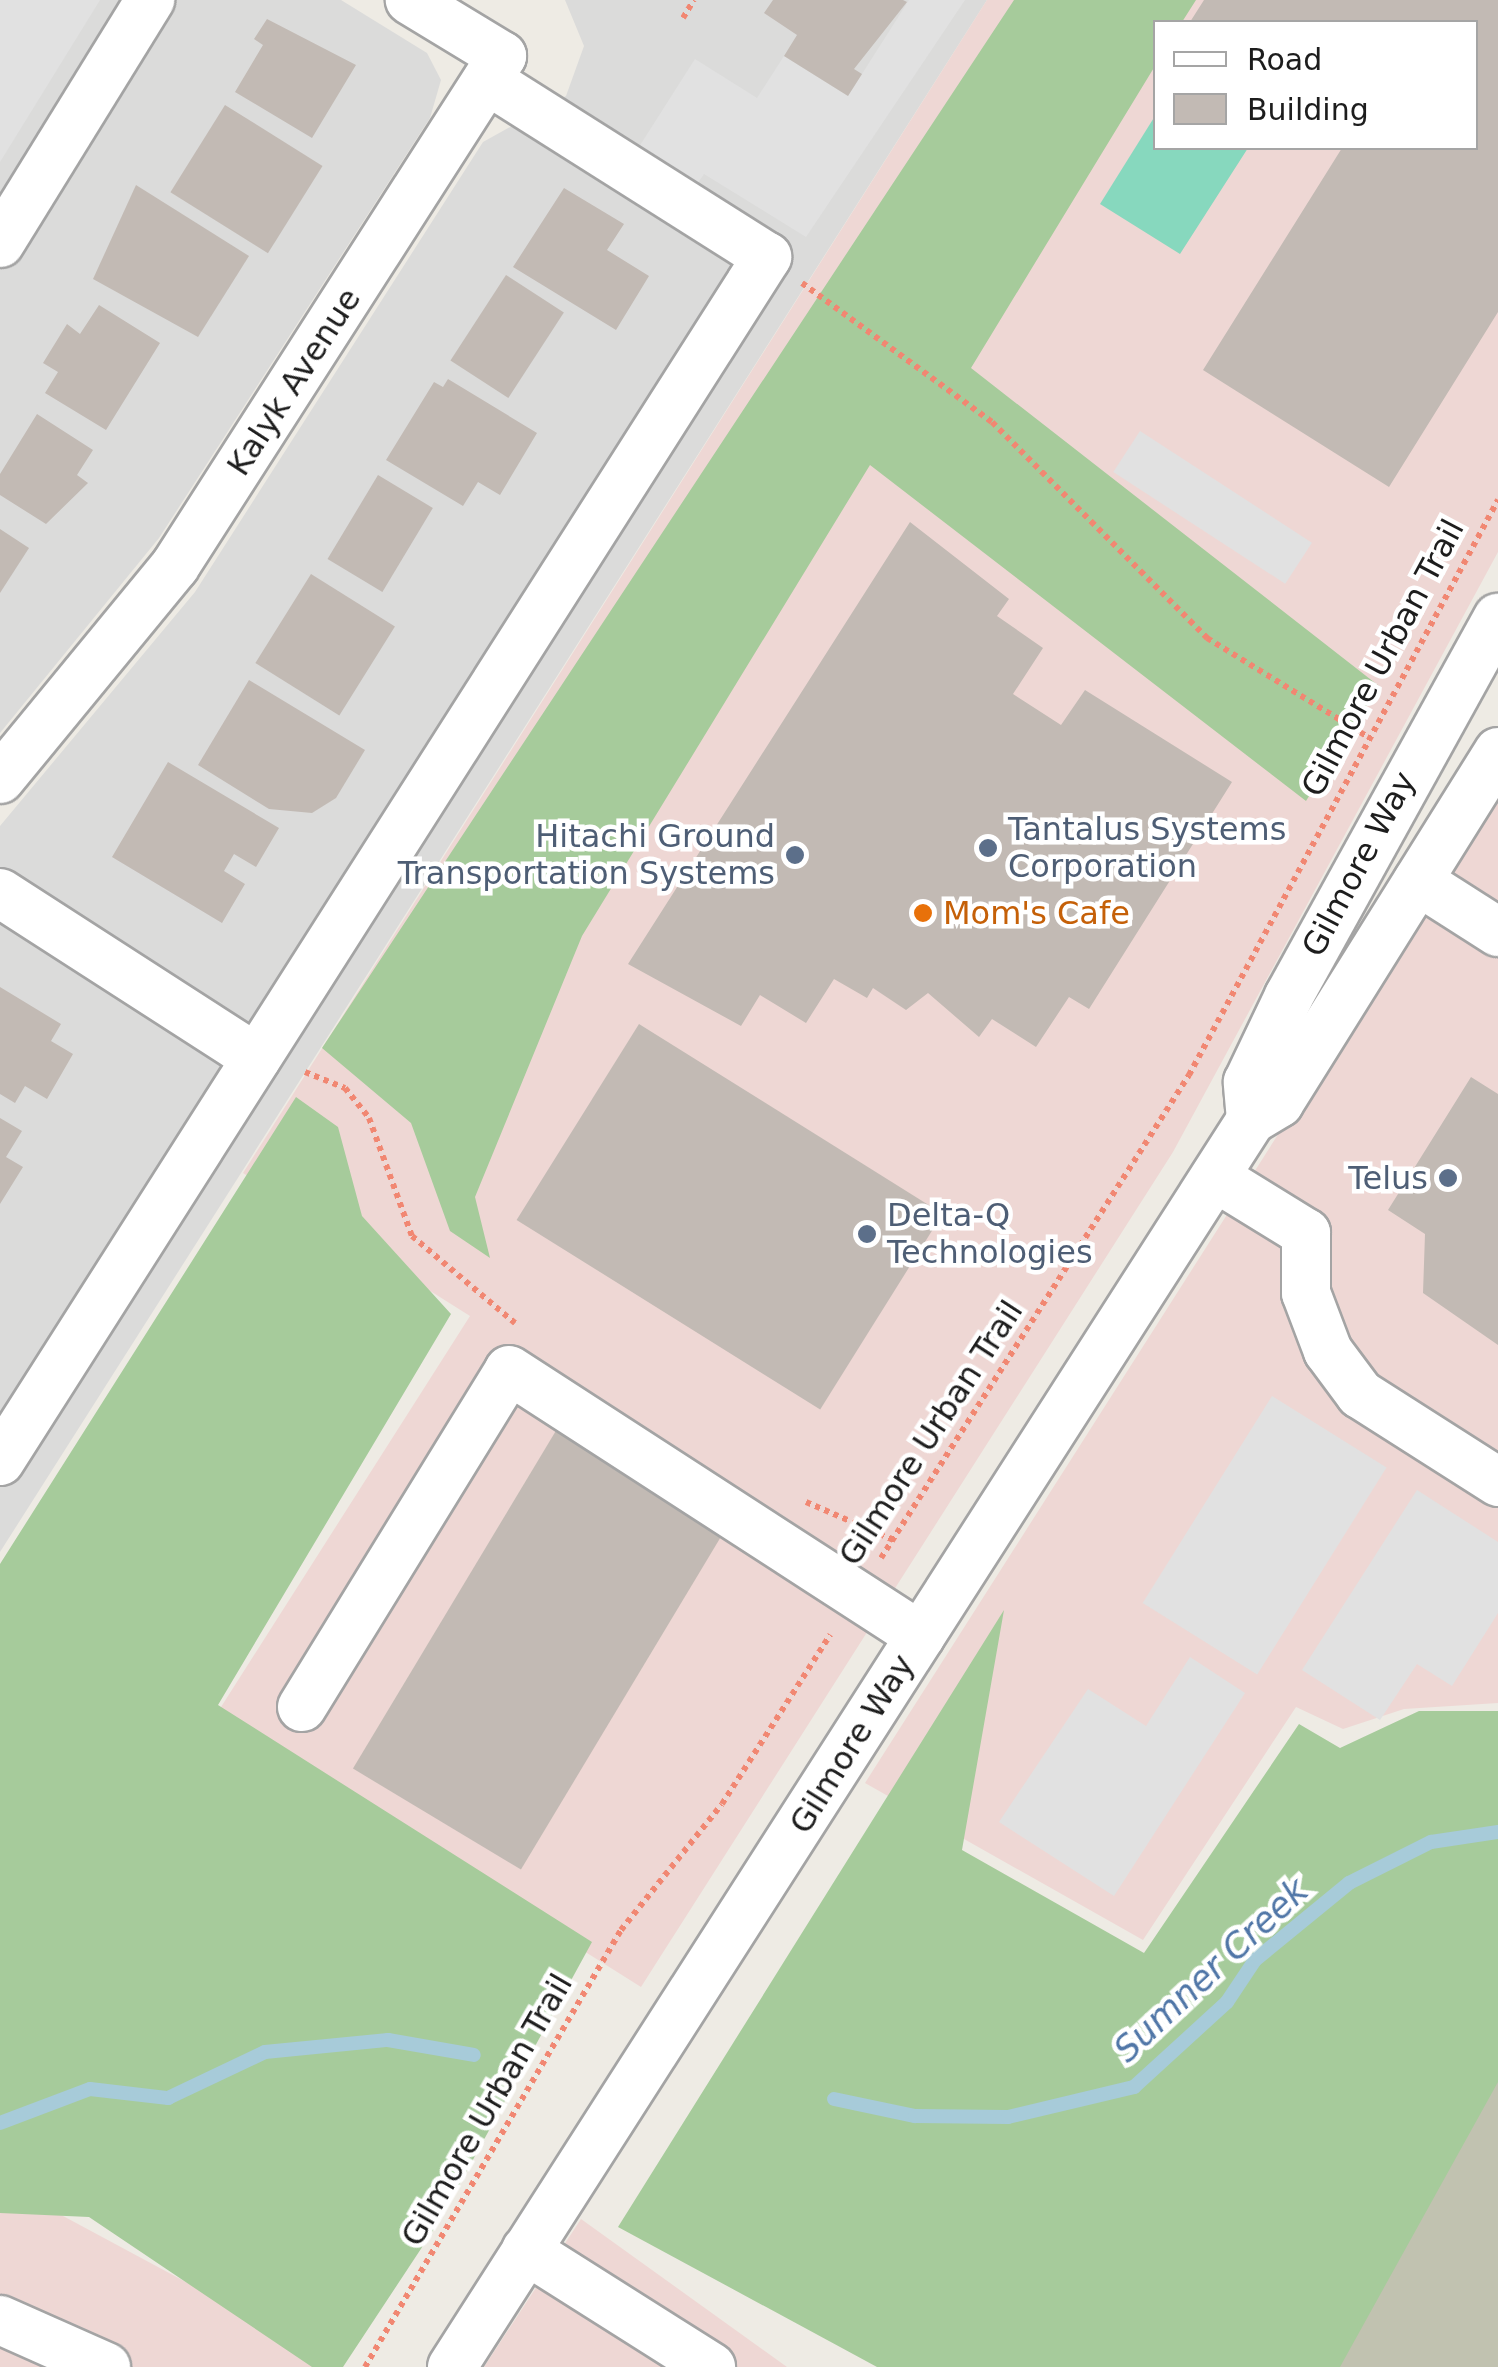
<!DOCTYPE html>
<style>
body{margin:0}
#map{position:relative;width:1498px;height:2367px;overflow:hidden;background:#eeebe4;font-family:"DejaVu Sans",sans-serif}
div>[style]{position:absolute}
[style*='--x']{left:calc(var(--x)*1px);top:calc(var(--y)*1px);width:calc(var(--w)*1px);rotate:calc(var(--a)*1deg)}
.residential>*{inset:0;background:#dbdbda}
.commercial>*{inset:0;background:#eed7d4}
.construction>*{inset:0;background:#c1c2b0}
.forest>*{inset:0;background:#a6cb9b}
.pitch>*{inset:0;background:#87d8be}
.parking>*{inset:0;background:#e1e1e1;transform-origin:0 0}
.stream>*{height:14px;margin:-7px;padding:0 7px;transform-origin:7px;border-radius:7px;background:#a7cbd9}
.building>*{inset:0;background:#c2bab4;transform-origin:0 0}
.path>*{height:6px;margin-top:-3px;transform-origin:0;background:repeating-linear-gradient(90deg,#f18772 0 5px,transparent 0 10px)}
.roads{filter:drop-shadow(2px 0 #a4a4a4) drop-shadow(-2px 0 #a4a4a4) drop-shadow(0 2px #a4a4a4) drop-shadow(0 -2px #a4a4a4)}
.minor>*{height:48px;margin:-24px;padding:0 24px;transform-origin:24px;border-radius:24px;background:#fff}
.dots>*{width:28px;height:28px;translate:-50% -50%;box-sizing:border-box;border:5px solid #fff;border-radius:50%}
span{translate:-50% -50%;white-space:nowrap;text-align:center;line-height:1.15;-webkit-text-stroke:9px #fff;paint-order:stroke}
.street-label{font-size:32px;color:#1d1d1d}
.service-label{font-size:32px;color:#4e5e75}
.left{translate:0 -50%;text-align:left}
.right{translate:-100% -50%;text-align:right}
.food-label{font-size:32px;color:#c56008}
.water-label{font-size:35px;color:#5076a7;font-style:italic}
.legend{position:absolute;left:1153px;top:20px;width:325px;height:130px;box-sizing:border-box;background:#fff;border:2px solid #a5a5a5;margin:0;padding:12px 18px;list-style:none;font-size:30px;color:#1d1d1d}
.legend li{display:flex;align-items:center;gap:20px;height:50px}
.legend b{width:50px;border:2px solid #a5a5a5}
</style>
<div id="map">
<div class="residential">
<div style="clip-path:polygon(0 0,341px 0,427px 53px,441px 80px,430px 118px,159px 538px,0 733px)"></div>
<div style="clip-path:polygon(565px 0,987px 0,0 1552px,0 826px,195px 592px,483px 142px,566px 96px,584px 46px)"></div>
</div>
<div class="commercial">
<div style="clip-path:polygon(evenodd,987px 0,1498px 0,1498px 552px,1173px 1152px,641px 1987px,214px 1718px,470px 1316px,243px 1173px,987px 0,1156px 22px,1476px 22px,1476px 148px,1156px 148px,1156px 22px)"></div>
<div style="clip-path:polygon(1498px 789px,1498px 1703px,1404px 1709px,1343px 1729px,1296px 1707px,1143px 1940px,865px 1783px)"></div>
<div style="clip-path:polygon(11px 2188px,344px 2367px,0 2367px,0 2192px)"></div>
<div style="clip-path:polygon(581px 2219px,787px 2367px,484px 2367px)"></div>
</div>
<div class="construction">
<div style="clip-path:polygon(1498px 1954px,1498px 2367px,1257px 2367px)"></div>
</div>
<div class="forest">
<div style="clip-path:polygon(1014px 0,1196px 0,1182px 22px,1156px 22px,1155px 66px,971px 368px,1379px 686px,1306px 801px,870px 465px,582px 936px,475px 1197px,490px 1258px,450px 1231px,411px 1123px,322px 1048px)"></div>
<div style="clip-path:polygon(296px 1097px,338px 1127px,362px 1216px,451px 1314px,218px 1705px,592px 1942px,440px 2220px,343px 2367px,312px 2367px,89px 2217px,0 2213px,0 1564px)"></div>
<div style="clip-path:polygon(1004px 1610px,962px 1850px,1144px 1953px,1299px 1724px,1340px 1748px,1419px 1711px,1498px 1711px,1498px 2082px,1340px 2367px,877px 2367px,618px 2227px)"></div>
</div>
<div class="pitch">
<div style="clip-path:polygon(1155px 116px,1156px 148px,1248px 148px,1180px 254px,1100px 204px)"></div>
</div>
<div class="parking">
<div style="clip-path:polygon(0 0,100px 0,0 162px)"></div>
<div style="clip-path:polygon(909px 0,965px 0,806px 237px,704px 174px,695px 187px,637px 150px,695px 59px,757px 98px,784px 56px,848px 96px)"></div>
<div style="left:1140px;top:431px;width:205px;height:49px;rotate:33deg"></div>
<div style="left:1272px;top:1396px;width:135px;height:244px;rotate:32deg"></div>
<div style="clip-path:polygon(1417px 1490px,1498px 1542px,1498px 1613px,1452px 1686px,1417px 1664px,1380px 1720px,1302px 1670px)"></div>
<div style="clip-path:polygon(1190px 1657px,1245px 1693px,1114px 1896px,999px 1822px,1088px 1689px,1146px 1726px)"></div>
</div>
<div class="stream">
<div style="--x:834;--y:2099;--w:83;--a:11.9"></div>
<div style="--x:915;--y:2116;--w:93;--a:0.6"></div>
<div style="--x:1008;--y:2117;--w:130;--a:-13.4"></div>
<div style="--x:1134;--y:2087;--w:126;--a:-42.4"></div>
<div style="--x:1227;--y:2002;--w:50;--a:-56.3"></div>
<div style="--x:1255;--y:1960;--w:122;--a:-39.3"></div>
<div style="--x:1349;--y:1883;--w:92;--a:-26.6"></div>
<div style="--x:1431;--y:1842;--w:68;--a:-8.5"></div>
<div style="--x:0;--y:2123;--w:96;--a:-20.7"></div>
<div style="--x:90;--y:2089;--w:79;--a:6.6"></div>
<div style="--x:168;--y:2098;--w:107;--a:-25.4"></div>
<div style="--x:265;--y:2052;--w:124;--a:-5.6"></div>
<div style="--x:388;--y:2040;--w:87;--a:9.9"></div>
</div>
<div class="building">
<div style="clip-path:polygon(773px 0,903px 0,907px 2px,854px 69px,862px 74px,848px 96px,784px 56px,797px 35px,764px 13px)"></div>
<div style="clip-path:polygon(1204px 0,1498px 0,1498px 312px,1389px 487px,1203px 370px,1342px 148px,1476px 148px,1476px 22px,1190px 22px)"></div>
<div style="clip-path:polygon(267px 19px,356px 65px,312px 138px,235px 92px,263px 45px,254px 39px)"></div>
<div style="left:225px;top:105px;width:115px;height:103px;rotate:32deg"></div>
<div style="clip-path:polygon(136px 185px,249px 256px,198px 337px,93px 279px)"></div>
<div style="clip-path:polygon(564px 188px,624px 224px,607px 250px,649px 276px,616px 330px,513px 267px)"></div>
<div style="left:506px;top:275px;width:69px;height:102px;rotate:33deg"></div>
<div style="clip-path:polygon(99px 305px,160px 343px,106px 430px,45px 393px,58px 372px,43px 363px,67px 324px,80px 334px)"></div>
<div style="clip-path:polygon(448px 379px,537px 433px,500px 495px,478px 482px,463px 506px,386px 460px,434px 382px,443px 387px)"></div>
<div style="clip-path:polygon(37px 414px,93px 450px,77px 475px,88px 483px,46px 524px,0 495px,0 474px)"></div>
<div style="left:378px;top:475px;width:64px;height:98px;rotate:31deg"></div>
<div style="clip-path:polygon(910px 522px,1009px 599px,997px 616px,1043px 648px,1013px 694px,1061px 725px,1085px 690px,1232px 782px,1089px 1009px,1069px 997px,1036px 1047px,992px 1019px,979px 1037px,928px 993px,906px 1010px,873px 988px,867px 998px,834px 979px,806px 1023px,760px 995px,741px 1026px,628px 964px)"></div>
<div style="clip-path:polygon(0 529px,29px 548px,0 593px)"></div>
<div style="left:311px;top:574px;width:99px;height:105px;rotate:32deg"></div>
<div style="clip-path:polygon(249px 680px,365px 750px,336px 798px,312px 813px,269px 809px,198px 765px)"></div>
<div style="clip-path:polygon(168px 762px,279px 828px,256px 867px,234px 854px,224px 871px,245px 884px,222px 923px,112px 857px)"></div>
<div style="clip-path:polygon(0 987px,61px 1024px,51px 1041px,73px 1054px,47px 1099px,25px 1086px,15px 1103px,0 1094px)"></div>
<div style="left:639px;top:1024px;width:358px;height:231px;rotate:32deg"></div>
<div style="clip-path:polygon(1471px 1077px,1498px 1094px,1498px 1345px,1423px 1293px,1425px 1234px,1388px 1210px)"></div>
<div style="clip-path:polygon(0 1118px,22px 1131px,6px 1157px,23px 1167px,0 1204px)"></div>
<div style="left:560px;top:1424px;width:196px;height:402px;rotate:31deg"></div>
</div>
<div class="path">
<div style="--x:683;--y:18;--w:21;--a:-59"></div>
<div style="--x:802;--y:283;--w:235;--a:36.2"></div>
<div style="--x:992;--y:422;--w:305;--a:45.1"></div>
<div style="--x:1207;--y:638;--w:189;--a:31.6"></div>
<div style="--x:305;--y:1072;--w:43;--a:21.8"></div>
<div style="--x:345;--y:1088;--w:38;--a:51"></div>
<div style="--x:369;--y:1118;--w:126;--a:70"></div>
<div style="--x:412;--y:1236;--w:135;--a:40.2"></div>
<div style="--x:806;--y:1502;--w:96;--a:23.4"></div>
<div style="--x:881;--y:1558;--w:573;--a:-57.48"></div>
<div style="--x:1189;--y:1075;--w:653;--a:-61.75"></div>
<div style="--x:365;--y:2367;--w:506;--a:-59.64"></div>
<div style="--x:621;--y:1930;--w:161;--a:-51.3"></div>
<div style="--x:722;--y:1804;--w:201;--a:-57.4"></div>
</div>
<div class="roads">
<div class="minor">
<div style="--x:0;--y:243;--w:286;--a:-58.3"></div>
<div style="--x:0;--y:779;--w:276;--a:-50.6"></div>
<div style="--x:175;--y:566;--w:606;--a:-57.33"></div>
<div style="--x:502;--y:56;--w:108;--a:-148.7"></div>
<div style="--x:1418;--y:881;--w:95;--a:32.5"></div>
<div style="--x:0;--y:893;--w:305;--a:32.8"></div>
<div style="--x:1251;--y:1120;--w:38;--a:-95"></div>
<div style="--x:1248;--y:1082;--w:95;--a:-64.5"></div>
<div style="--x:1289;--y:996;--w:432;--a:-61.1"></div>
<div style="--x:1215;--y:1177;--w:107;--a:31.6"></div>
<div style="--x:1306;--y:1233;--w:60;--a:90"></div>
<div style="--x:1306;--y:1293;--w:62;--a:69.2"></div>
<div style="--x:1328;--y:1351;--w:54;--a:53.3"></div>
<div style="--x:1360;--y:1394;--w:164;--a:32.5"></div>
<div style="--x:0;--y:1461;--w:1428;--a:-57.5"></div>
<div style="--x:767;--y:257;--w:331;--a:-147.7"></div>
<div style="--x:302;--y:1707;--w:395;--a:-58.4"></div>
<div style="--x:509;--y:1370;--w:490;--a:32.9"></div>
<div style="--x:526;--y:2250;--w:219;--a:32.3"></div>
<div style="--x:0;--y:2320;--w:116;--a:23.9"></div>
<div style="--x:452;--y:2367;--w:1481;--a:-57.35"></div>
<div style="--x:1251;--y:1120;--w:33;--a:-31"></div>
<div style="--x:1279;--y:1103;--w:414;--a:-58"></div>
</div>
</div>
<div class="dots">
<div style="left:988px;top:848px;background:#5c6f8a"></div>
<div style="left:795px;top:855px;background:#5c6f8a"></div>
<div style="left:923px;top:913px;background:#e8710a"></div>
<div style="left:1448px;top:1178px;background:#5c6f8a"></div>
<div style="left:867px;top:1234px;background:#5c6f8a"></div>
</div>
<div class="street-label">
<span style="left:294px;top:382px;rotate:-57deg">Kalyk Avenue</span>
<span style="left:1383px;top:658px;rotate:-62deg">Gilmore Urban Trail</span>
<span style="left:1359px;top:864px;rotate:-62deg">Gilmore Way</span>
<span style="left:931px;top:1433px;rotate:-57deg">Gilmore Urban Trail</span>
<span style="left:852px;top:1744px;rotate:-58deg">Gilmore Way</span>
<span style="left:487px;top:2110px;rotate:-60deg">Gilmore Urban Trail</span>
</div>
<div class="service-label">
<span class="left" style="left:1008px;top:848px">Tantalus Systems<br>Corporation</span>
<span class="right" style="left:775px;top:855px">Hitachi Ground<br>Transportation Systems</span>
<span class="right" style="left:1428px;top:1178px">Telus</span>
<span class="left" style="left:887px;top:1234px">Delta-Q<br>Technologies</span>
</div>
<div class="food-label">
<span class="left" style="left:943px;top:913px">Mom's Cafe</span>
</div>
<div class="water-label">
<span style="left:1211px;top:1970px;rotate:-43deg">Sumner Creek</span>
</div>
<ul class="legend">
<li><b style="height:12px;background:#fff"></b>Road</li>
<li><b style="height:28px;background:#c2bab4"></b>Building</li>
</ul>
</div>
